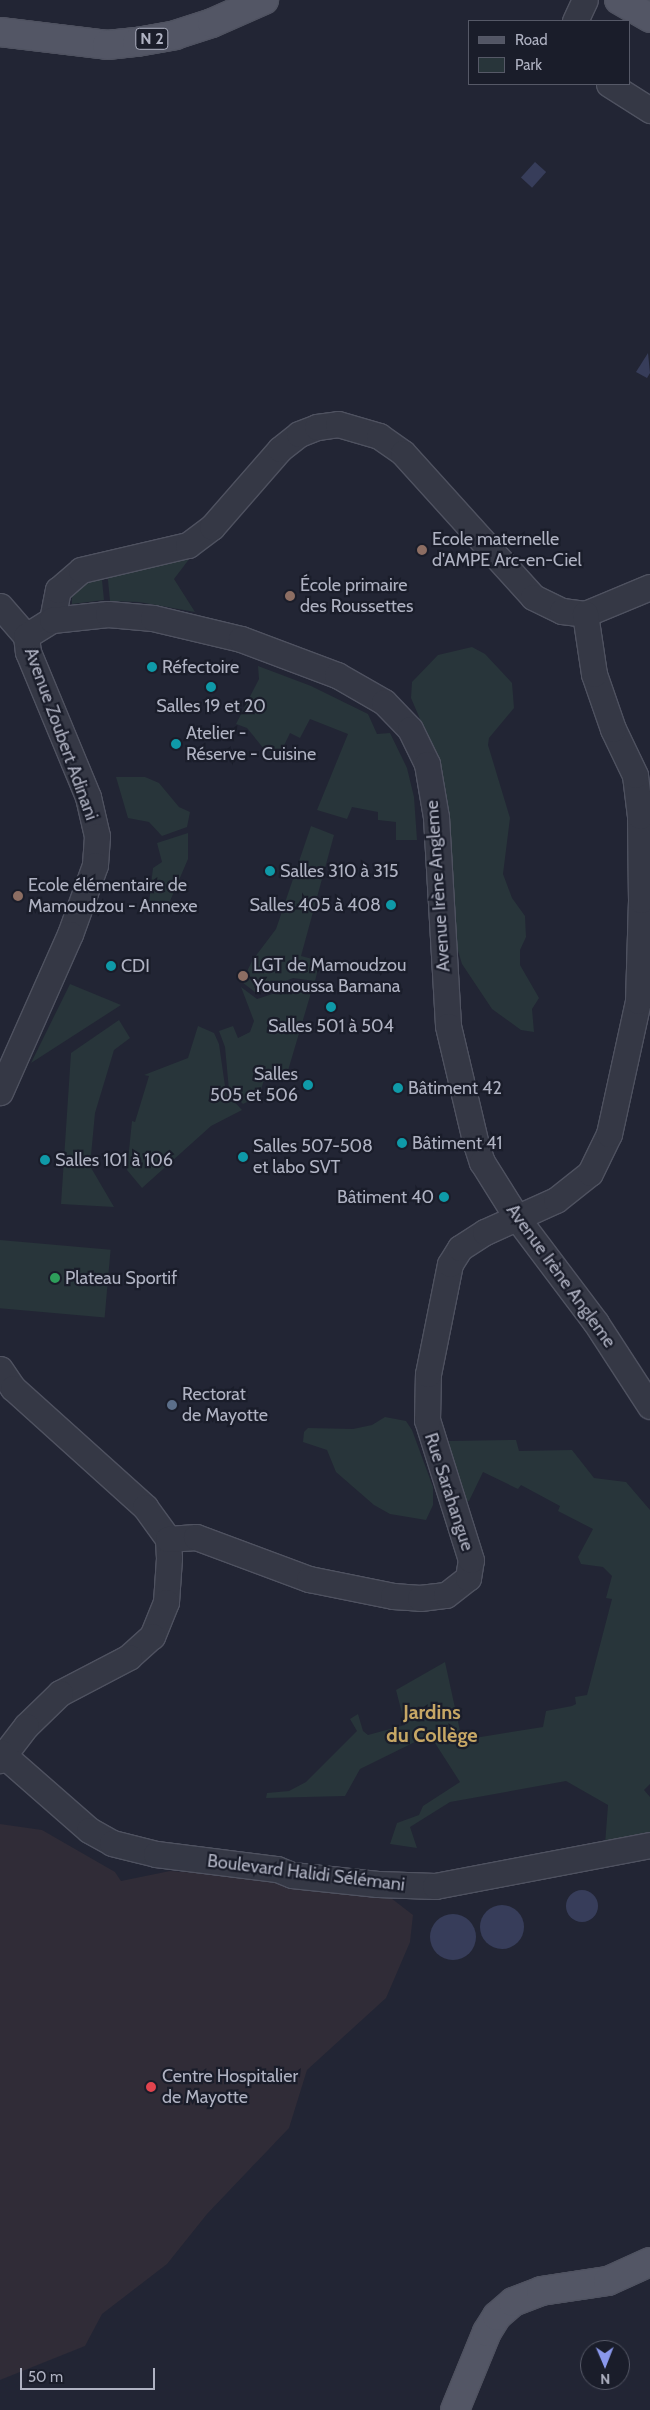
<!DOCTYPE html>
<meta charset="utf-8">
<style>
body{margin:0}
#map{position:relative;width:650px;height:2410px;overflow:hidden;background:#222534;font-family:Cabin,sans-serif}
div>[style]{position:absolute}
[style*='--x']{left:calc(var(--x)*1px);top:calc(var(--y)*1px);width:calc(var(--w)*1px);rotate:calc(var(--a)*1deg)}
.medical>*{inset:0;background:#302c37}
.green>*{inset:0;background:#28353a;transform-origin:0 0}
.water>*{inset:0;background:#373d5a;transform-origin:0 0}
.round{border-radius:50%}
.roads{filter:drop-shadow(1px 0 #4f5260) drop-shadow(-1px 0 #4f5260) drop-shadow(0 1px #4f5260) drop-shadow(0 -1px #4f5260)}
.minor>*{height:25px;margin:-12.5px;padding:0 12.5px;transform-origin:12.5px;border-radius:12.5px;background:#353845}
.major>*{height:28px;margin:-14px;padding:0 14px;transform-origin:14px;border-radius:14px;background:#535665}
.dots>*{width:14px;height:14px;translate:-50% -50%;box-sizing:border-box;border:2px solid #1a1d2a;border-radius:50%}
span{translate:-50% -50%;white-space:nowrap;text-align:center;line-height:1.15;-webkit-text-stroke:4.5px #1a1d2a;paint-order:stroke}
.shield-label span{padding:1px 4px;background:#1a1d2a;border:1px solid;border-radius:4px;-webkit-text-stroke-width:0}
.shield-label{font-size:16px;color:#afb2c2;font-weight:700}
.poi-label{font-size:18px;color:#afb2c2}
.left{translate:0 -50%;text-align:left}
.right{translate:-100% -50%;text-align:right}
.street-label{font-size:18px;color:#afb2c2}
.quarter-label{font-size:20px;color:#c7a765;font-weight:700}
.legend{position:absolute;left:468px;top:20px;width:162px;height:65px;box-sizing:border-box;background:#1a1d2a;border:1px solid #565967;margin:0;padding:6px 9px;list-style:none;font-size:15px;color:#afb2c2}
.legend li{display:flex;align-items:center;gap:10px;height:25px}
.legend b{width:25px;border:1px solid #565967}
.north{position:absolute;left:580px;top:2340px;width:50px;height:50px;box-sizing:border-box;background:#1a1d2a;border:1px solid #565967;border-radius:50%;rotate:179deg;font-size:14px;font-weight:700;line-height:20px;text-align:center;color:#afb2c2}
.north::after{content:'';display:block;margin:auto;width:18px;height:22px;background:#8a98ec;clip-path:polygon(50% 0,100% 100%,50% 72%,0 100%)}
.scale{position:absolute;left:20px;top:2368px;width:135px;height:22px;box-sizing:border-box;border:2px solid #afb2c2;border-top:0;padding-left:6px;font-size:15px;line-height:18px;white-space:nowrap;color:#afb2c2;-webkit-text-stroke:4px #1a1d2a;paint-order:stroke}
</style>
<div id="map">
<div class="medical">
<div style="clip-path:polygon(0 1824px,42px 1830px,115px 1872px,121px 1881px,170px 1871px,250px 1877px,387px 1895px,413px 1915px,410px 1942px,386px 1998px,307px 2070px,289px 2128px,207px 2214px,167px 2264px,102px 2314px,85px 2346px,0 2380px)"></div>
</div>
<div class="green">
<div style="clip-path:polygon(193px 554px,174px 579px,195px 612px,139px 602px,110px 601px,107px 570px)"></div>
<div style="clip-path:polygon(101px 570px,104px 600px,72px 604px,72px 595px,77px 585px)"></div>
<div style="clip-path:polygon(472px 647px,485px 654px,512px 683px,514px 708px,489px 738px,488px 745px,510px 818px,503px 874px,512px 898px,525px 916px,526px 937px,520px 950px,520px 965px,539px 998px,532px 1009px,534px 1032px,521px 1030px,492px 1009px,462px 964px,455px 941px,438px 761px,411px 698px,412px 682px,438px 655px)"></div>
<div style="clip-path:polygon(258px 666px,311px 686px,368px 714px,377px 734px,390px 733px,407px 768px,414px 797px,417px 840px,396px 840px,396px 822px,378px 820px,378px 812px,352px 807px,347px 819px,317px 810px,348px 734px,310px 719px,300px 738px,290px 733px,279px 756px,264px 749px,247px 728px,236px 724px,259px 679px)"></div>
<div style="clip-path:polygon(116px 777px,145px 777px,159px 783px,179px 807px,190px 812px,187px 827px,162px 836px,149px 822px,128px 818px)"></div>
<div style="clip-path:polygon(311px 826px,334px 835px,301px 956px,320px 961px,315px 981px,293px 978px,256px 993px,242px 982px,252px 961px,276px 929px)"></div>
<div style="clip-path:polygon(188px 833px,188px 859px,164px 915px,149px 903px,153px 868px,162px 862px,157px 843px)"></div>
<div style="clip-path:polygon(70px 984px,121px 1005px,31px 1063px)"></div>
<div style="clip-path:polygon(303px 984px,313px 986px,287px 1074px,267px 1070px,259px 1096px,243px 1104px,229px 1090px,225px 1047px,219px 1031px,233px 1026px,238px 1038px,250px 1032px,254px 1021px,241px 987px,257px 999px)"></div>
<div style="clip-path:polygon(119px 1020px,130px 1038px,114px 1050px,95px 1113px,90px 1166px,114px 1207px,61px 1204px,71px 1053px)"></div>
<div style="clip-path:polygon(198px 1026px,214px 1033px,219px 1044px,226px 1093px,242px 1110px,211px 1126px,142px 1188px,127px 1170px,132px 1121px,135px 1122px,149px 1076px,144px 1075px,188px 1058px)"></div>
<div style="left:0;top:1240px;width:111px;height:68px;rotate:5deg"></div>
<div style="clip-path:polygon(385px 1417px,406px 1421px,412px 1430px,433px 1487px,433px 1505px,426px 1520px,390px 1514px,374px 1505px,336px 1472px,327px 1450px,303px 1442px,304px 1432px,308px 1428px,353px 1429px,372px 1425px)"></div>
<div style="clip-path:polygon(516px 1440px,519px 1451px,572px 1450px,594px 1478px,626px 1482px,650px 1510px,650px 1784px,644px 1790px,650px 1797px,650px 1838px,605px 1845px,608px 1805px,566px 1781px,450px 1802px,410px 1827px,417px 1848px,390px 1844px,397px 1823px,419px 1815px,423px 1806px,460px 1782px,435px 1743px,430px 1744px,427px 1736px,360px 1769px,345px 1796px,266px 1798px,267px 1793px,289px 1791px,306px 1782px,357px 1731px,350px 1719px,358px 1714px,363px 1731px,368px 1735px,405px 1725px,396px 1690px,445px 1662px,462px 1740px,543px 1727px,546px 1711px,572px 1706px,576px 1704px,575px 1697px,587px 1695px,612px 1599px,606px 1598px,612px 1576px,603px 1567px,581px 1564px,578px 1557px,593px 1529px,558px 1511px,560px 1506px,521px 1485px,518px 1489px,483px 1472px,469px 1501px,459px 1502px,449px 1441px)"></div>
</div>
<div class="water">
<div style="left:535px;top:162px;width:15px;height:21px;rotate:42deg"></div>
<div style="clip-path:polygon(648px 353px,650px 373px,647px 378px,636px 372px)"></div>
<div class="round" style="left:566px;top:1890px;width:32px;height:32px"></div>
<div class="round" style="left:480px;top:1905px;width:44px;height:44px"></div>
<div class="round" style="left:430px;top:1914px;width:46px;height:46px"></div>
</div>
<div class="roads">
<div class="minor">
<div style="--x:575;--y:21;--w:23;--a:-65"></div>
<div style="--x:609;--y:84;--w:49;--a:32.4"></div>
<div style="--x:0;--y:606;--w:40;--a:49"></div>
<div style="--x:26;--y:636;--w:16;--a:83"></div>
<div style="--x:28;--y:652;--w:157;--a:67.5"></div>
<div style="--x:88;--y:797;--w:40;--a:77"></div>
<div style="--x:97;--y:836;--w:29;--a:94"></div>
<div style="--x:95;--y:865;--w:73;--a:109.9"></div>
<div style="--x:70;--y:934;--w:173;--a:113.9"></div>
<div style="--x:52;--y:620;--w:31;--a:-79"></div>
<div style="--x:58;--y:590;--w:30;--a:-41"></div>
<div style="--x:81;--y:570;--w:110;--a:-13.2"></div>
<div style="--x:188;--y:545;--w:30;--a:-37"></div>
<div style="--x:212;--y:527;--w:103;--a:-48.9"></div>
<div style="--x:280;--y:449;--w:24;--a:-38"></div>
<div style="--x:299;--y:434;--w:19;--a:-21"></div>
<div style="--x:317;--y:427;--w:21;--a:-8"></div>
<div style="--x:338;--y:424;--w:43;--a:16.3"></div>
<div style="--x:379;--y:436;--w:29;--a:35"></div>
<div style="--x:403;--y:453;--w:194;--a:47.9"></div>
<div style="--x:533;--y:597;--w:32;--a:26"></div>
<div style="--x:562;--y:611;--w:23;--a:7"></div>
<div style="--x:585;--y:614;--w:70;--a:-22.6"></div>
<div style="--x:26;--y:636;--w:31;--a:-32"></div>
<div style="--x:52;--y:620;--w:56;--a:-6.1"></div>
<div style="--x:108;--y:614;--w:45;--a:5.1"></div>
<div style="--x:153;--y:618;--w:90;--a:13.4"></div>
<div style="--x:241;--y:639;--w:103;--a:20.6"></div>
<div style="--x:337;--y:675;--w:54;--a:29.9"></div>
<div style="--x:384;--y:702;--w:37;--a:46"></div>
<div style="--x:410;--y:729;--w:39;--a:64"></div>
<div style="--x:427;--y:764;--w:54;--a:80.4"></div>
<div style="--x:436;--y:817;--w:209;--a:86.7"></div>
<div style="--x:448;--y:1026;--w:121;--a:76.7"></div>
<div style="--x:476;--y:1144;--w:19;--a:72"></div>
<div style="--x:482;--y:1162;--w:66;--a:58"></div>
<div style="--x:517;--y:1218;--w:131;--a:53"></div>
<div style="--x:596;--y:1323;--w:99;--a:57"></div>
<div style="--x:0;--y:1369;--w:23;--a:56"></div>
<div style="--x:13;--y:1388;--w:178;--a:42"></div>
<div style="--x:145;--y:1507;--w:39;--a:54"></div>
<div style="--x:168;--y:1539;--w:19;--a:87"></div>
<div style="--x:169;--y:1558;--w:44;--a:93.9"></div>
<div style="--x:166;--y:1602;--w:37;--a:112"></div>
<div style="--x:152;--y:1636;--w:31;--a:138"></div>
<div style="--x:129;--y:1657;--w:78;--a:152.4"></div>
<div style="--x:60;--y:1693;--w:47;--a:135.9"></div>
<div style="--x:26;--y:1726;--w:43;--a:127.4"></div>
<div style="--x:168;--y:1539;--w:28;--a:-4"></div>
<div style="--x:196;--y:1537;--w:121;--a:20.4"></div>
<div style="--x:309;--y:1579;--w:86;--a:11.4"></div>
<div style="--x:393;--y:1596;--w:27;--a:4"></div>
<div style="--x:420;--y:1598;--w:26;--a:-7"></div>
<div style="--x:446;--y:1595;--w:28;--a:-38"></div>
<div style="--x:468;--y:1578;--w:18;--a:-81"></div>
<div style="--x:471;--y:1560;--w:147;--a:-107.4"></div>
<div style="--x:427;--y:1420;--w:46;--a:-88.8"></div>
<div style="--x:428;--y:1374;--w:112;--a:-78.7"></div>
<div style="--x:450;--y:1264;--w:19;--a:-58"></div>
<div style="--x:460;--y:1248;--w:30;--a:-33"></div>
<div style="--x:485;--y:1232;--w:78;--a:-24.3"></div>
<div style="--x:556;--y:1200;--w:43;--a:-38.5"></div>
<div style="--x:590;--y:1173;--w:43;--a:-64"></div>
<div style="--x:609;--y:1134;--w:136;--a:-77.7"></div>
<div style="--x:638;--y:1001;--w:101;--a:-88.3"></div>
<div style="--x:641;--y:900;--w:84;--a:-90.7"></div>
<div style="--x:640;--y:816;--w:41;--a:-97"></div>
<div style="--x:635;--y:775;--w:51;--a:-115.6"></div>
<div style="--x:613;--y:729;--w:58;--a:-109.1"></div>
<div style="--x:594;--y:674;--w:61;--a:-98.5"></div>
<div style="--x:0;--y:1752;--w:118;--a:41.2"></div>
<div style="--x:89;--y:1830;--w:26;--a:29"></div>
<div style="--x:112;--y:1843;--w:45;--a:14"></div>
<div style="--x:156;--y:1854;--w:122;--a:7.1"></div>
<div style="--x:277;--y:1869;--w:16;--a:22"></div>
<div style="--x:292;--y:1875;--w:86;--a:6"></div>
<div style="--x:378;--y:1884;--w:57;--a:2"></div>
<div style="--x:435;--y:1886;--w:219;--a:-10.8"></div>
</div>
<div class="major">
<div style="--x:619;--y:0;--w:36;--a:30"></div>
<div style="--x:0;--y:32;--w:108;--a:6.9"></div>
<div style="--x:107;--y:45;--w:30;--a:-6"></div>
<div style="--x:137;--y:42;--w:39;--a:-10"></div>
<div style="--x:175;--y:35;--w:39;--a:-18"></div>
<div style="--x:212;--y:23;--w:57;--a:-23.9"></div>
<div style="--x:455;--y:2410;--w:84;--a:-67.7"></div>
<div style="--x:487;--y:2332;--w:19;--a:-58"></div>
<div style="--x:497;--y:2316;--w:21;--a:-41"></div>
<div style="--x:513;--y:2302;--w:30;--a:-21"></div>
<div style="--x:541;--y:2291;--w:68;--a:-8.5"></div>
<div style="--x:608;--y:2281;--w:46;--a:-24.3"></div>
</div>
</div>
<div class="dots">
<div style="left:422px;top:550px;background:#8d6e63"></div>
<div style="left:290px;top:596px;background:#8d6e63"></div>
<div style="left:152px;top:667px;background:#0f9aa8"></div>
<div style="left:211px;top:687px;background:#0f9aa8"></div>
<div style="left:176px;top:744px;background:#0f9aa8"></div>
<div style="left:270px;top:871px;background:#0f9aa8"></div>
<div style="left:18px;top:896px;background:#8d6e63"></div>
<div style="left:391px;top:905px;background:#0f9aa8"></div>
<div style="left:111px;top:966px;background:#0f9aa8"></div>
<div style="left:243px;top:976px;background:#8d6e63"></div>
<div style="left:331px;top:1007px;background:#0f9aa8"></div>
<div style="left:308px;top:1085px;background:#0f9aa8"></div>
<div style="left:398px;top:1088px;background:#0f9aa8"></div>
<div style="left:402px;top:1143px;background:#0f9aa8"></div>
<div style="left:243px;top:1157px;background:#0f9aa8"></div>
<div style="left:45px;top:1160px;background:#0f9aa8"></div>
<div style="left:444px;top:1197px;background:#0f9aa8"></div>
<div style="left:55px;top:1278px;background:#2e9e5b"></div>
<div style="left:172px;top:1405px;background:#5c6f8a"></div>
<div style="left:151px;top:2087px;background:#e0444e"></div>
</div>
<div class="shield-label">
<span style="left:152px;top:39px">N 2</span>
</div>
<div class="poi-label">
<span class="left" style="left:432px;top:550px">Ecole maternelle<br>d'AMPE Arc-en-Ciel</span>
<span class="left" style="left:300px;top:596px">École primaire<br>des Roussettes</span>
<span class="left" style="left:162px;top:667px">Réfectoire</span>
<span style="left:211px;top:706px">Salles 19 et 20</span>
<span class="left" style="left:186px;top:744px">Atelier -<br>Réserve - Cuisine</span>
<span class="left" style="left:280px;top:871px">Salles 310 à 315</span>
<span class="left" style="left:28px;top:896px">Ecole élémentaire de<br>Mamoudzou - Annexe</span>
<span class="right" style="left:381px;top:905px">Salles 405 à 408</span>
<span class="left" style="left:121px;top:966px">CDI</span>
<span class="left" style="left:253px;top:976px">LGT de Mamoudzou<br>Younoussa Bamana</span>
<span style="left:331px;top:1026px">Salles 501 à 504</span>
<span class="right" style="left:298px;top:1085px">Salles<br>505 et 506</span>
<span class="left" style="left:408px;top:1088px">Bâtiment 42</span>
<span class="left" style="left:412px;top:1143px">Bâtiment 41</span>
<span class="left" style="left:253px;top:1157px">Salles 507-508<br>et labo SVT</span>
<span class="left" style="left:55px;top:1160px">Salles 101 à 106</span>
<span class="right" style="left:434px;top:1197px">Bâtiment 40</span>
<span class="left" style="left:65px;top:1278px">Plateau Sportif</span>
<span class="left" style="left:182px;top:1405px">Rectorat<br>de Mayotte</span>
<span class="left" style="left:162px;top:2087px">Centre Hospitalier<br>de Mayotte</span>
</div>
<div class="street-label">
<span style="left:61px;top:734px;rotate:70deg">Avenue Zoubert Adinani</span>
<span style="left:438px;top:886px;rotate:-94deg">Avenue Irène Angleme</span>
<span style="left:561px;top:1276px;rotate:54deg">Avenue Irène Angleme</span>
<span style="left:449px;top:1492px;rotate:72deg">Rue Sarahangue</span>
<span style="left:306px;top:1873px;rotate:7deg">Boulevard Halidi Sélémani</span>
</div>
<div class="quarter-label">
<span style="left:432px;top:1724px">Jardins<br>du Collège</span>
</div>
<ul class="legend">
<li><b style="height:6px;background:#535665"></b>Road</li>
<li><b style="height:14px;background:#28353a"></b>Park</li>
</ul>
<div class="north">N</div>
<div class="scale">50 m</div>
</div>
